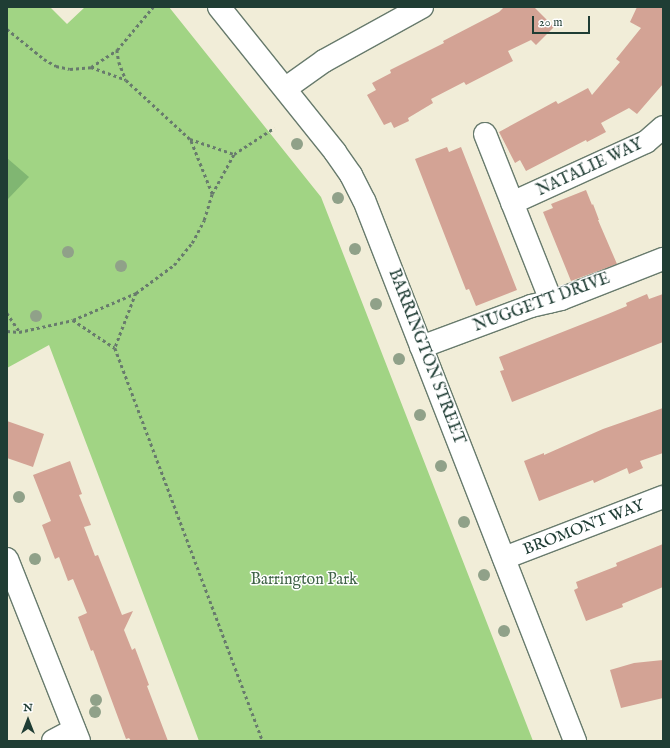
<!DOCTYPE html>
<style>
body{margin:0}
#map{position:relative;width:670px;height:748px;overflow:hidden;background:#f1edd8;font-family:"IM FELL English",serif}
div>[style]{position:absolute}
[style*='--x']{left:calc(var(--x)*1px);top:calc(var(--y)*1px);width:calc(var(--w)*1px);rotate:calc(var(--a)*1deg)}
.green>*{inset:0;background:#a1d484}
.forest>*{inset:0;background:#80b672}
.building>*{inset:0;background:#d3a395}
.path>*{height:2.5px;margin-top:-1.25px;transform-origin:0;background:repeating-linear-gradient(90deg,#687b6d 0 3px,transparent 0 6px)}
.roads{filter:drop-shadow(1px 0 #687b6d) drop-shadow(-1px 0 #687b6d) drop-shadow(0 1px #687b6d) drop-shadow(0 -1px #687b6d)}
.minor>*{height:22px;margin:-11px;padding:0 11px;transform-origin:11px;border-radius:11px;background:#fff}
.trees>*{width:12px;height:12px;margin:-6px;border-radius:50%;background:#90a189}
span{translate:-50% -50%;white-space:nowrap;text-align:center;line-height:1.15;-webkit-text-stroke:3px #fff;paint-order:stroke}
.street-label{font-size:16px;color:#1f3d34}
.park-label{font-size:16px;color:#406348}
.frame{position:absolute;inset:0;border:8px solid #1f3d34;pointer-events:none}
.north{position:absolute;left:8px;top:700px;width:40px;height:40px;-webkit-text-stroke:3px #fff;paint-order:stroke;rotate:0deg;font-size:11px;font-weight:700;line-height:16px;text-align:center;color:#1f3d34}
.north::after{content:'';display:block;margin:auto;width:14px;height:18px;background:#1f3d34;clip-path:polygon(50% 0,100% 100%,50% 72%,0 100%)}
.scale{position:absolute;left:532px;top:16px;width:58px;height:18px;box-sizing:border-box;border:2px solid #1f3d34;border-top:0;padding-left:5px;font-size:12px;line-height:14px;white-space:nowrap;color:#1f3d34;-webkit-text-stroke:3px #fff;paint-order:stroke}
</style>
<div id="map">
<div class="green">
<div style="clip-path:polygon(7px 7px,50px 7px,67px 24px,85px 7px,169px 7px,321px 197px,533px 741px,199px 741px,49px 345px,7px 368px)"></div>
</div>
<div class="forest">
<div style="clip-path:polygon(7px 158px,29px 177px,7px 200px)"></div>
</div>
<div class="building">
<div style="clip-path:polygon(504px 7px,534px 7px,554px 27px,536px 45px,531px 40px,508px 51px,513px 61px,466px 85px,464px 82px,431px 99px,433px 103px,408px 118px,409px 121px,394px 128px,391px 122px,384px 125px,367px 95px,376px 90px,372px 83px,391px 73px,390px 70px,444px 43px,443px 41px,499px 12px)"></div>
<div style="clip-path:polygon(637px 7px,663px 7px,663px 84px,637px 114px,629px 108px,601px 123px,606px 132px,587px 142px,586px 140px,526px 171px,520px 160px,515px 163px,499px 132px,556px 101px,558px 104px,588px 88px,592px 95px,620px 62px,616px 59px,641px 28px,630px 22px)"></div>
<div style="clip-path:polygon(447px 147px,449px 152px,461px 147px,517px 290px,476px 306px,469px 289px,466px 290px,415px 159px)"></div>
<div style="clip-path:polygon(586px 190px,592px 205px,593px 204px,599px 220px,598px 220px,617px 264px,571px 281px,543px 212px,553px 208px,551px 204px)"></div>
<div style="clip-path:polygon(647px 294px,649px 299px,663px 294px,663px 342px,512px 402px,500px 371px,504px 370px,499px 357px,608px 314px,627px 306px,626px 303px)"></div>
<div style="clip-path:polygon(663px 408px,663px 453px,640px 461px,643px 468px,629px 474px,627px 468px,594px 483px,593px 480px,539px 501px,524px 461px,544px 453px,544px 455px,603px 429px)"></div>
<div style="clip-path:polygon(7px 421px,44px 434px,33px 467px,7px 458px)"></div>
<div style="clip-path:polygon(70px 461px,82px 494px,79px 495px,91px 525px,84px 527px,95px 556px,98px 555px,122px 615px,133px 611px,124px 630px,132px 650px,135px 648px,149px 685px,147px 686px,168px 741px,131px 741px,129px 738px,126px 739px,93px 650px,91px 651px,78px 617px,87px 613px,73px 579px,68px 581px,59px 557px,55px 559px,42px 525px,51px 521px,33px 475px)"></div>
<div style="clip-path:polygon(663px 544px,663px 587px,622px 604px,623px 607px,586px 621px,574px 590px,578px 588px,576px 582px,617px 566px,616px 563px)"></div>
<div style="clip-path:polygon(663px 660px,663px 698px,621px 708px,610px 670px,634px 663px)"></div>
</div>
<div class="path">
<div style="--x:7;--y:29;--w:48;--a:39"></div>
<div style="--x:44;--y:59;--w:14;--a:30"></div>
<div style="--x:56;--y:66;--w:14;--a:12"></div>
<div style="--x:70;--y:69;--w:21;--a:-5"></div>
<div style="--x:91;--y:67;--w:37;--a:20"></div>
<div style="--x:126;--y:80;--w:87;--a:42.7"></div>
<div style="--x:190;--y:139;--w:46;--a:18.8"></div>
<div style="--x:234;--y:154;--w:48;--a:-33"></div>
<div style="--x:117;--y:50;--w:12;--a:81"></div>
<div style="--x:119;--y:62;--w:19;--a:69"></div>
<div style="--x:91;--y:67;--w:31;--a:-33"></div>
<div style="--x:117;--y:50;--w:56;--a:-50.1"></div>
<div style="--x:212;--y:194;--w:46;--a:-61.2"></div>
<div style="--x:136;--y:293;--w:59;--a:110.9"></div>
<div style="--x:115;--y:348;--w:420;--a:69.4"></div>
<div style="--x:7;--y:313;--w:22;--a:56"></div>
<div style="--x:73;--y:320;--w:50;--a:33.7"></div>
<div style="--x:7;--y:331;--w:12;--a:5"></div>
<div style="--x:19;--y:332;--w:55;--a:-12.5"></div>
<div style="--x:73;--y:320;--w:69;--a:-23.2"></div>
<div style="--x:136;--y:293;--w:47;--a:-36.4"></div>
<div style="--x:174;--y:265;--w:28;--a:-51"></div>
<div style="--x:192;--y:243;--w:26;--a:-62"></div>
<div style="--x:204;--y:220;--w:27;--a:-73"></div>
<div style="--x:212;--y:194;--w:59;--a:-111.8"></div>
</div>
<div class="roads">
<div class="minor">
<div style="--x:219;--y:7;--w:186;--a:51.3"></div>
<div style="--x:335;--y:152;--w:28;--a:55"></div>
<div style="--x:351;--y:175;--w:28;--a:63"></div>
<div style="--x:364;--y:200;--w:581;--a:68.69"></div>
<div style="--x:286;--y:88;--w:47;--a:-35.4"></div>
<div style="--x:324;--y:61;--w:112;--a:-28.9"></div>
<div style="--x:485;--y:134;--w:180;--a:68.4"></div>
<div style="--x:512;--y:203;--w:147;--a:-24.5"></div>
<div style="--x:646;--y:142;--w:23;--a:-41"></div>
<div style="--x:421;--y:347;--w:117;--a:-20.4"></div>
<div style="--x:531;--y:306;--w:31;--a:-13"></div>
<div style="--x:561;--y:299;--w:110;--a:-21.4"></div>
<div style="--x:504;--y:558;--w:170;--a:-21"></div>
<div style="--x:7;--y:559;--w:196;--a:68.4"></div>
<div style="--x:53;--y:741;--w:24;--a:-28"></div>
</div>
</div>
<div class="trees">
<div style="left:297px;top:144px"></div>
<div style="left:338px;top:198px"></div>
<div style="left:355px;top:249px"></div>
<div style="left:68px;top:252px"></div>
<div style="left:121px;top:266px"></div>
<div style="left:376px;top:304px"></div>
<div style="left:36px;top:316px"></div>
<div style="left:399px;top:359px"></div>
<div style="left:420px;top:415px"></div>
<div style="left:441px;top:466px"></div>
<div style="left:19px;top:497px"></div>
<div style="left:464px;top:522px"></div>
<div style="left:35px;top:559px"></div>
<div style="left:484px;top:575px"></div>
<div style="left:504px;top:631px"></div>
<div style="left:96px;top:700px"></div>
<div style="left:95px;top:712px"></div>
</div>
<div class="street-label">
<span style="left:590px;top:168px;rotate:-25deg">NATALIE WAY</span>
<span style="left:542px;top:303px;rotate:-20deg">NUGGETT DRIVE</span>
<span style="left:426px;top:357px;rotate:69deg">BARRINGTON STREET</span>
<span style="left:584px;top:528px;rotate:-21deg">BROMONT WAY</span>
</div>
<div class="park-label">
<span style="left:304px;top:580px">Barrington Park</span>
</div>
<div class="frame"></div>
<div class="north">N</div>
<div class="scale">20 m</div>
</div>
